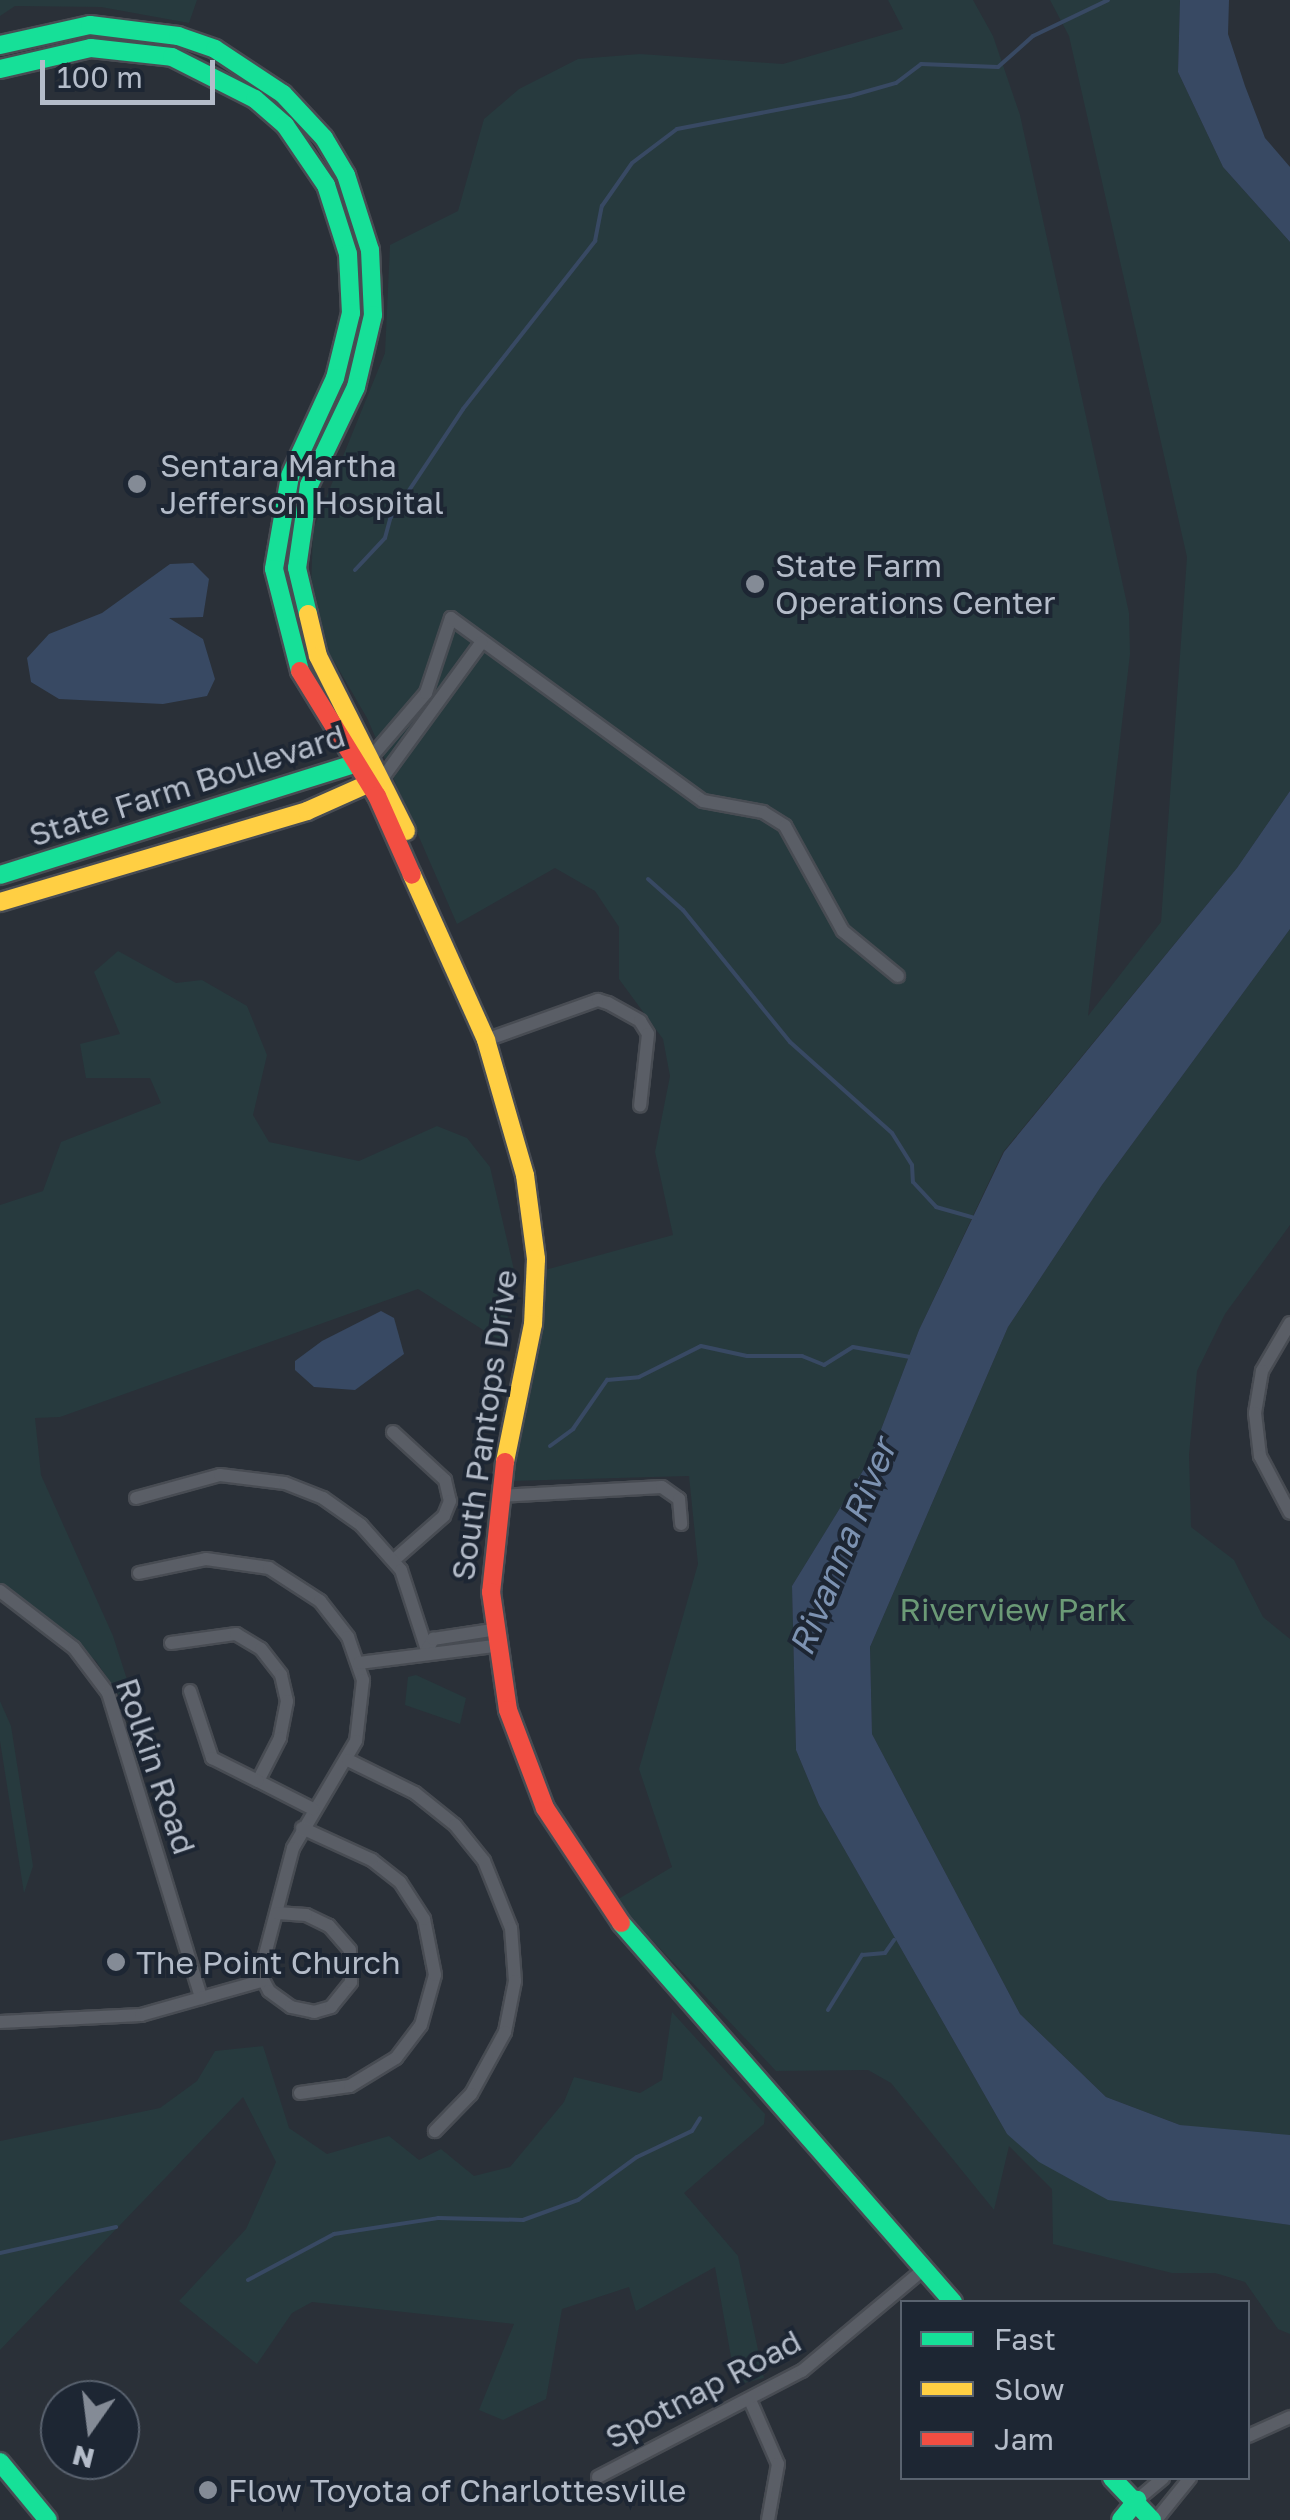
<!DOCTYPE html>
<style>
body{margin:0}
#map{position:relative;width:1290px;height:2520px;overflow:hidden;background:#2a3038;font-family:"Golos Text",sans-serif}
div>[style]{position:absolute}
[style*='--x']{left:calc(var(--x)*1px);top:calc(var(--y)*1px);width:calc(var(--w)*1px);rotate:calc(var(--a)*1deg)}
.green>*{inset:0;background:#273a3e}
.water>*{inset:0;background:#384963}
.stream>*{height:4px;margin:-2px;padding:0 2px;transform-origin:2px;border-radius:2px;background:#384963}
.roads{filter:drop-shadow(2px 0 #484c53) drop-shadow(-2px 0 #484c53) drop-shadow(0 2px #484c53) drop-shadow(0 -2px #484c53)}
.street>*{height:12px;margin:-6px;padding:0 6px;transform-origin:6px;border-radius:6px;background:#5a5e66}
.fast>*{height:18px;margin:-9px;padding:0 9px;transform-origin:9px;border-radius:9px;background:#16e098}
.slow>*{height:18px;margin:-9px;padding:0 9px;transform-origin:9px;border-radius:9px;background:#ffcf43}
.jam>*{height:18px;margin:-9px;padding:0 9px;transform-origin:9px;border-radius:9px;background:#f24e42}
.dots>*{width:28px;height:28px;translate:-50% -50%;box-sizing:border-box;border:5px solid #1d2633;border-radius:50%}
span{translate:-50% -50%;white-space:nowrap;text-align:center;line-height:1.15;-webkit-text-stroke:8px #1d2633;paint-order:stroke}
.poi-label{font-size:32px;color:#b4bcc9}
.left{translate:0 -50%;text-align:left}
.street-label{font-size:32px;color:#b4bcc9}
.park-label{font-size:32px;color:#6b9a76}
.water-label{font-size:35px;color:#7c92b1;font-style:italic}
.legend{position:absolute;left:900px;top:2300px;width:350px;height:180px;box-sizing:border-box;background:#1d2633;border:2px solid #59626f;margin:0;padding:12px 18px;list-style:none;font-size:30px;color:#b4bcc9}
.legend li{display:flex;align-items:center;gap:20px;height:50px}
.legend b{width:50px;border:2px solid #59626f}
.north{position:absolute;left:40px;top:2380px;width:100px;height:100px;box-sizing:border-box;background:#1d2633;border:2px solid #59626f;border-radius:50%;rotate:194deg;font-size:28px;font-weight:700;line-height:40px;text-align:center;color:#b4bcc9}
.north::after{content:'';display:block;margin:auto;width:35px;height:45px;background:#848b96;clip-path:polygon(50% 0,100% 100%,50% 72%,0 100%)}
.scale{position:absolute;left:40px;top:60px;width:175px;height:45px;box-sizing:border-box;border:5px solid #b4bcc9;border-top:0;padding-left:12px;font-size:30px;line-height:35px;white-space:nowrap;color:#b4bcc9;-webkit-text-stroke:8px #1d2633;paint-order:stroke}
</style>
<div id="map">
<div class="green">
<div style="clip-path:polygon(0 0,197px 0,189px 23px,101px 7px,15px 6px,0 16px)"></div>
<div style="clip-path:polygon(888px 0,973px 0,993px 36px,1020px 115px,1129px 613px,1130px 654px,1088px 1016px,1161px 922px,1187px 557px,1069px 36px,1050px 0,1180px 0,1178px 72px,1223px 167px,1290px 242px,1290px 791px,1237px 868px,1003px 1152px,919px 1330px,869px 1461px,792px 1586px,796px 1750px,819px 1805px,1007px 2134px,1222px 2214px,1290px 2225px,1290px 2334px,1278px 2329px,1245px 2282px,1215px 2273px,1172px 2273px,1053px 2244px,1052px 2189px,1009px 2146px,994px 2210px,891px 2083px,868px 2070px,776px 2071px,615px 1901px,672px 1867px,639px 1769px,698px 1564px,689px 1476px,510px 1481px,545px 1270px,673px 1235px,655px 1152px,670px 1076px,663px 1039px,619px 979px,619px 927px,595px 891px,555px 868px,457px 924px,367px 718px,328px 651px,311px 589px,313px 530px,385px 353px,390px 245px,458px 211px,484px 119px,519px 89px,578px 59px,640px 54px,783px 64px,903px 29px)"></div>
<div style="clip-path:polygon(1290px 929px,1290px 1225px,1225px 1314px,1197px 1371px,1189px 1455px,1191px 1527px,1234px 1560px,1263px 1617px,1290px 1639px,1290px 2135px,1263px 2137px,1180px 2125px,1106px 2097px,1020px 2014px,872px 1734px,870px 1647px,1008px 1327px,1102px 1185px)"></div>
<div style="clip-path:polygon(118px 951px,176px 983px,202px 980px,247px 1006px,267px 1055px,253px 1115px,269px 1142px,359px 1161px,437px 1126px,467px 1138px,490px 1167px,514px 1270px,504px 1343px,418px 1289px,60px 1417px,35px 1418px,41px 1475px,113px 1636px,132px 1695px,130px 1712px,96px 1661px,0 1584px,0 1205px,43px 1191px,61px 1142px,161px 1103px,150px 1078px,86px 1078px,80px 1044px,120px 1034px,94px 972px)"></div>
<div style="clip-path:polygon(416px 1675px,466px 1698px,460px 1724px,405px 1705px,408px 1677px)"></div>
<div style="clip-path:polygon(0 1701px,11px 1726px,33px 1866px,24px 1893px,0 1741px)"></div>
<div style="clip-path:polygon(672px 2012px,765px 2114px,764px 2124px,684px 2193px,738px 2256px,764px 2378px,736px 2385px,715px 2267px,636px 2311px,629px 2287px,562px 2309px,546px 2399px,503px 2420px,479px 2410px,514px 2324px,312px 2302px,292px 2313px,257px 2364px,179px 2301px,246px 2229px,276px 2162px,243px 2097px,0 2350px,0 2141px,160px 2108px,197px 2081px,215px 2051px,263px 2046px,289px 2128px,327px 2154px,389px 2136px,419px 2160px,441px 2149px,474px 2176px,510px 2167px,564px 2102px,574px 2077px,640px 2093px,662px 2080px)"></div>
</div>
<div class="water">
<div style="clip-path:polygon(1180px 0,1229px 0,1228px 34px,1245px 86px,1265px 138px,1290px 167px,1290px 242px,1223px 167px,1178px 72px)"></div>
<div style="clip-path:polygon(193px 563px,209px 579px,203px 617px,169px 618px,203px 639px,215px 679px,207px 696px,163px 704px,59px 699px,31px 682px,27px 658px,49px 634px,102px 613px,170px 564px)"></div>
<div style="clip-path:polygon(1290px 791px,1290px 929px,1102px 1185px,1008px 1327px,870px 1647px,872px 1734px,1020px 2014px,1106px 2097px,1180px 2125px,1290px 2135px,1290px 2225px,1108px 2200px,1039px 2162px,1007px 2134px,819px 1805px,796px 1750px,792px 1586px,869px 1461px,919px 1330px,1004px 1152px,1237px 868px)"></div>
<div style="clip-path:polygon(381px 1311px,394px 1318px,404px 1354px,355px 1390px,314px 1387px,295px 1370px,295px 1361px,322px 1341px)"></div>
</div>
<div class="stream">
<div style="--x:355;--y:570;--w:44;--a:-46.8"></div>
<div style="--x:385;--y:538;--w:20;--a:-75"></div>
<div style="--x:390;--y:519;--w:132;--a:-56.4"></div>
<div style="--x:463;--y:409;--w:214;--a:-51.8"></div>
<div style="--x:595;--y:241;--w:36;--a:-79"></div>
<div style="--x:602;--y:206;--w:52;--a:-55.1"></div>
<div style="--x:632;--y:163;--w:56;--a:-37.1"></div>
<div style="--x:677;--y:129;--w:176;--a:-10.8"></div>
<div style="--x:850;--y:96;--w:48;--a:-15.8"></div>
<div style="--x:896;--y:83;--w:31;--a:-37"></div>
<div style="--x:921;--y:64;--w:77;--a:2.2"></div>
<div style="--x:998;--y:67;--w:47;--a:-41.5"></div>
<div style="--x:1033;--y:36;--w:83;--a:-25.6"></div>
<div style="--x:648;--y:879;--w:47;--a:41.5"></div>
<div style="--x:683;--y:910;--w:170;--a:51"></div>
<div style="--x:790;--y:1042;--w:137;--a:41.7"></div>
<div style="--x:892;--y:1133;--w:38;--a:58"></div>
<div style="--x:912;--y:1165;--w:17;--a:87"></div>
<div style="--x:913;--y:1182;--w:34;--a:47"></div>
<div style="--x:936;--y:1207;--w:41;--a:15.8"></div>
<div style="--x:550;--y:1446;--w:29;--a:-36"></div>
<div style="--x:573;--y:1429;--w:60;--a:-55.2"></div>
<div style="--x:607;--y:1380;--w:32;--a:-5"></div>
<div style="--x:639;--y:1377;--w:69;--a:-26.6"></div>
<div style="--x:701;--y:1346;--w:47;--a:12.3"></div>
<div style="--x:747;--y:1356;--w:55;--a:0"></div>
<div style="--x:802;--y:1356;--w:24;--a:22"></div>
<div style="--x:824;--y:1365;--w:34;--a:-32"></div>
<div style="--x:853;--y:1347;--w:58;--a:10"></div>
<div style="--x:828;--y:2010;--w:65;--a:-58.3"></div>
<div style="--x:862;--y:1955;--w:23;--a:-5"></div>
<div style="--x:885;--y:1953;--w:16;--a:-55"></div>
<div style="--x:0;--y:2253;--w:119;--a:-12.6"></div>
<div style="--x:248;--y:2280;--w:98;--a:-28.1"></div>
<div style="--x:334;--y:2234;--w:105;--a:-8.7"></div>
<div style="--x:438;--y:2218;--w:85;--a:1.3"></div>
<div style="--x:523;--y:2220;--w:59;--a:-20"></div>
<div style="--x:578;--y:2200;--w:73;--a:-36.1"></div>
<div style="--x:637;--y:2157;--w:61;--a:-25.3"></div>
<div style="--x:692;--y:2131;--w:15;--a:-58"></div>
</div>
<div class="roads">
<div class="street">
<div style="--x:372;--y:756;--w:83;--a:-49.4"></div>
<div style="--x:426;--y:693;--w:79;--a:-71.6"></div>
<div style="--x:451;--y:618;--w:311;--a:36"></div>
<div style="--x:703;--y:801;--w:61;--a:10.4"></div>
<div style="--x:763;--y:812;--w:26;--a:32"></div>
<div style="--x:785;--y:826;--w:120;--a:61.1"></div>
<div style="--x:843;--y:931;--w:71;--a:39.3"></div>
<div style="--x:384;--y:776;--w:165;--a:-53.9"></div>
<div style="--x:486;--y:1040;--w:119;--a:-19.7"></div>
<div style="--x:598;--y:1000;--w:10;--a:17"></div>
<div style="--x:608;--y:1003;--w:37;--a:29"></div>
<div style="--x:640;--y:1021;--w:15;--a:58"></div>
<div style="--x:648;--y:1034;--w:72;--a:96.3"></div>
<div style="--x:1290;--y:1323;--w:56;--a:120.3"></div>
<div style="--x:1262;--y:1371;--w:43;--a:99.5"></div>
<div style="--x:1255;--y:1413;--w:43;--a:83.4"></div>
<div style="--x:1260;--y:1456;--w:64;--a:62.2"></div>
<div style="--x:393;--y:1432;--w:71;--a:42.7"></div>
<div style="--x:445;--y:1480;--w:22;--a:77"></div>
<div style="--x:450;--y:1501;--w:16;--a:112"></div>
<div style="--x:444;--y:1516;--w:67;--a:138.7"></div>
<div style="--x:499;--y:1496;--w:163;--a:-3.2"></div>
<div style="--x:662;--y:1487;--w:21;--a:35"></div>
<div style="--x:679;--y:1499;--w:25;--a:85"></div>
<div style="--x:136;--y:1498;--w:87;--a:-15.3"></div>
<div style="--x:220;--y:1475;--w:65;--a:7"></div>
<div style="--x:285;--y:1483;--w:41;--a:21.5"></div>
<div style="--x:323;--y:1498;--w:47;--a:35.4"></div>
<div style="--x:361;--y:1525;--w:60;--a:48.4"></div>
<div style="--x:401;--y:1570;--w:84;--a:72"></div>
<div style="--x:139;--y:1573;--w:68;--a:-11.8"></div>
<div style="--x:206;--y:1559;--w:64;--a:8.1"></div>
<div style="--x:269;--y:1568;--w:61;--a:32.9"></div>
<div style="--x:320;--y:1601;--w:46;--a:52.1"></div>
<div style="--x:348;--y:1637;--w:46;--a:70.8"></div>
<div style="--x:363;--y:1680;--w:61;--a:96.5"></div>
<div style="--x:356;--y:1741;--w:124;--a:120.5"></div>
<div style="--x:293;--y:1848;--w:130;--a:104.7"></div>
<div style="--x:260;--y:1974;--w:19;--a:62"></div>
<div style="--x:269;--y:1991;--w:27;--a:36"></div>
<div style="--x:291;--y:2007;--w:24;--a:12"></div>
<div style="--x:314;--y:2012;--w:18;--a:-16"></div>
<div style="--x:331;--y:2007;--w:32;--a:-51"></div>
<div style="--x:351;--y:1982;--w:32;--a:-92"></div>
<div style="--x:350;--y:1950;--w:32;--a:-131"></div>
<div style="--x:329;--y:1926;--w:25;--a:-154"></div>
<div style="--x:306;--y:1915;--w:29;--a:-176"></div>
<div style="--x:0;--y:1591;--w:93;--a:37.6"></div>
<div style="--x:74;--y:1648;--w:56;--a:52.9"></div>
<div style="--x:108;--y:1693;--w:319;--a:73"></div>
<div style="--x:171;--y:1643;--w:66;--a:-7.9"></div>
<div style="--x:236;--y:1634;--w:29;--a:31"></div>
<div style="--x:261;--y:1649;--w:33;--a:52"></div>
<div style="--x:281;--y:1675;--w:27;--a:77"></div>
<div style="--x:287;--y:1701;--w:38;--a:101"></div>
<div style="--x:280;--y:1738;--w:48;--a:117.1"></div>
<div style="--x:258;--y:1781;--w:62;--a:27"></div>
<div style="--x:427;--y:1650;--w:13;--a:-61"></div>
<div style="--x:433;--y:1639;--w:60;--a:-8.7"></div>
<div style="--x:359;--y:1663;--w:136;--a:-7.2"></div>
<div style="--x:190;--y:1691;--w:71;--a:71.8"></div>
<div style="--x:212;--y:1758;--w:51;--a:26.6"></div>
<div style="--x:348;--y:1760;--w:75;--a:26.2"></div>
<div style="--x:415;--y:1793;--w:51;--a:38.7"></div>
<div style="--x:455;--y:1825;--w:46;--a:51.1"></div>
<div style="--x:484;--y:1861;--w:72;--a:68.1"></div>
<div style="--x:511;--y:1928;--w:53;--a:85.7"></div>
<div style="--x:515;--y:1981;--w:52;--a:101.1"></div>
<div style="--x:505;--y:2032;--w:71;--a:118.7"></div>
<div style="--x:471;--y:2094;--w:52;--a:134.2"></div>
<div style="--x:0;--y:2022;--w:141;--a:-2.8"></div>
<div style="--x:141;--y:2015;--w:125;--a:-15.8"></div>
<div style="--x:300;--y:2093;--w:50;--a:-8"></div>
<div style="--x:350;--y:2086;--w:54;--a:-31.3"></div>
<div style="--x:396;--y:2058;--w:41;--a:-52.9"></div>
<div style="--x:421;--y:2025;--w:52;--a:-74.4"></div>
<div style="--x:435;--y:1975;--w:57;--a:-101.1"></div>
<div style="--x:424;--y:1919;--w:44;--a:-123"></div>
<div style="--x:400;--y:1882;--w:36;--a:-142"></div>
<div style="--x:372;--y:1860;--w:77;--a:-155.4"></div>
<div style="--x:750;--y:2400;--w:70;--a:66.4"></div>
<div style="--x:778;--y:2464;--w:57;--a:100.1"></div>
<div style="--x:1248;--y:2436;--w:46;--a:-24.3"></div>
<div style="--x:598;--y:2477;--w:230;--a:-27.5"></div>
<div style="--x:802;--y:2371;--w:159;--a:-39.9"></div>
<div style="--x:1137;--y:2500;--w:34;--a:-40"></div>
<div style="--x:1156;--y:2520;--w:54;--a:-51"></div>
</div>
<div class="fast">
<div style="--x:0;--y:45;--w:92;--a:-12.5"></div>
<div style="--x:90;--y:25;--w:89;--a:7.1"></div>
<div style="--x:178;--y:36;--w:39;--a:19"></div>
<div style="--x:215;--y:49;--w:82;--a:33.5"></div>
<div style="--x:283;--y:94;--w:60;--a:47"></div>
<div style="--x:324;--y:138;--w:43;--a:59.3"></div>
<div style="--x:346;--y:175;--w:79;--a:72.3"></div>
<div style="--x:370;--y:250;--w:65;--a:87.4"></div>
<div style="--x:373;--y:315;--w:74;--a:103.3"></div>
<div style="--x:356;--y:387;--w:109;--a:115.6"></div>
<div style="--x:309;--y:485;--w:84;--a:98.2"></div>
<div style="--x:297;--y:568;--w:47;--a:76.6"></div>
<div style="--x:0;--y:69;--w:93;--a:-13"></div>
<div style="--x:91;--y:48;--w:81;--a:6.3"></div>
<div style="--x:172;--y:57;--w:93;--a:26.8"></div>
<div style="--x:255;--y:99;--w:40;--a:41"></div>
<div style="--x:285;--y:125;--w:73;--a:55.7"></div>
<div style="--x:326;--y:185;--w:72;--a:72.3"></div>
<div style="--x:348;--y:254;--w:59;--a:87.1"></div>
<div style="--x:351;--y:313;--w:67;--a:103.8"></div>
<div style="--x:335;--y:378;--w:108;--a:114.7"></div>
<div style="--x:290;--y:476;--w:94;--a:99.8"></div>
<div style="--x:274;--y:569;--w:105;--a:75.7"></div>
<div style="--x:0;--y:875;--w:380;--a:-17.4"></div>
<div style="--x:621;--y:1923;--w:504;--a:48.78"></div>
<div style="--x:0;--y:2462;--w:75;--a:50.4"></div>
<div style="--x:1112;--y:2478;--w:58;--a:46.4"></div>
<div style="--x:1121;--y:2520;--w:26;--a:-51"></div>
</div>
<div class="slow">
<div style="--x:308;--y:614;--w:43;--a:76.6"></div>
<div style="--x:318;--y:656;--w:196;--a:63.3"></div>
<div style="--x:412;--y:875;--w:181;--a:65.8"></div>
<div style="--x:486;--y:1040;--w:141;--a:73.9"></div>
<div style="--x:525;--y:1175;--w:85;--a:82.5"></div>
<div style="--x:536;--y:1259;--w:65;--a:92.6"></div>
<div style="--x:533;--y:1324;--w:141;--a:101.5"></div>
<div style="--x:0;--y:902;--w:320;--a:-16.5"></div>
<div style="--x:307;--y:811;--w:79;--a:-24"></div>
</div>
<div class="jam">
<div style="--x:300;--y:671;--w:147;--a:58.4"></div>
<div style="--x:377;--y:796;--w:86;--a:66.1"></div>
<div style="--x:505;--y:1462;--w:131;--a:96.1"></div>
<div style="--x:491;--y:1592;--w:119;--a:81.8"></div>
<div style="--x:508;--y:1710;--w:105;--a:69.3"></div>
<div style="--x:545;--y:1808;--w:138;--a:56.5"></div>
</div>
</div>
<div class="dots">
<div style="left:137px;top:484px;background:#848b96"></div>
<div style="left:755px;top:584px;background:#848b96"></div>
<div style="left:116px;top:1962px;background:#848b96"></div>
<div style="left:208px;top:2490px;background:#848b96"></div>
</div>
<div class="poi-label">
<span class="left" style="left:160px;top:484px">Sentara Martha<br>Jefferson Hospital</span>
<span class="left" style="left:775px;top:584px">State Farm<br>Operations Center</span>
<span class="left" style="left:136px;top:1962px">The Point Church</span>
<span class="left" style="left:228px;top:2490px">Flow Toyota of Charlottesville</span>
</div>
<div class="street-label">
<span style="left:187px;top:785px;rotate:-18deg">State Farm Boulevard</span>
<span style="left:484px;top:1425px;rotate:-82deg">South Pantops Drive</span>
<span style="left:156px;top:1766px;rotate:71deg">Rolkin Road</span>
<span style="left:703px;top:2389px;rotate:-28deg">Spotnap Road</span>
</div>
<div class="park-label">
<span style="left:1013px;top:1609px">Riverview Park</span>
</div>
<div class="water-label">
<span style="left:842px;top:1547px;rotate:-68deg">Rivanna River</span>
</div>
<ul class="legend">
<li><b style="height:12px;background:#16e098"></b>Fast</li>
<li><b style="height:12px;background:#ffcf43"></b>Slow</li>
<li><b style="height:12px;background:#f24e42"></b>Jam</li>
</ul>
<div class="north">N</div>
<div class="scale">100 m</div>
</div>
